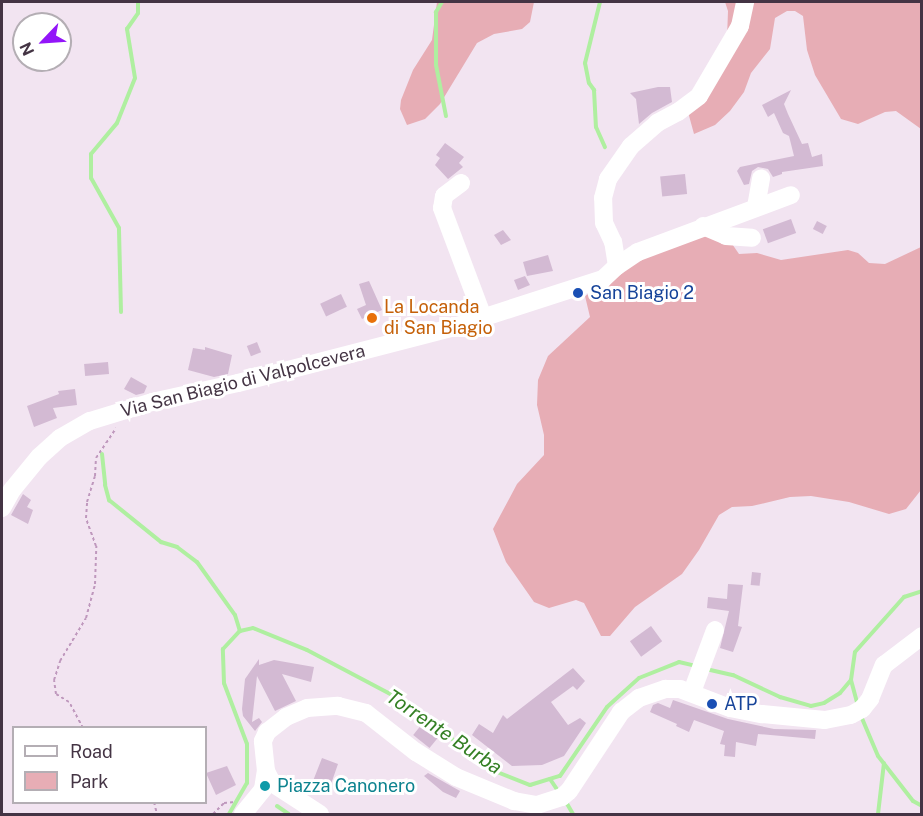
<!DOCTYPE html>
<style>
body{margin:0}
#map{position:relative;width:923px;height:816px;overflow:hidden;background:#f2e4f1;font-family:"Public Sans",sans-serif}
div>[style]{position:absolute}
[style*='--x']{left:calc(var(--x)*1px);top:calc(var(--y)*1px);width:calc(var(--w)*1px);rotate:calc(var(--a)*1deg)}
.green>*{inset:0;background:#e7adb5}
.stream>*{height:4px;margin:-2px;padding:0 2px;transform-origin:2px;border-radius:2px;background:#afefa0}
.building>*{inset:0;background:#d3bad3;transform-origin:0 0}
.path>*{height:2px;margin-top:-1px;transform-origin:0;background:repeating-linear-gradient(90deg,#bf98bd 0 3px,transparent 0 6px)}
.minor>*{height:18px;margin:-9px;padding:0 9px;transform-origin:9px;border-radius:9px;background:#fff}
.dots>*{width:16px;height:16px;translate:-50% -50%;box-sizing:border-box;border:3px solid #fff;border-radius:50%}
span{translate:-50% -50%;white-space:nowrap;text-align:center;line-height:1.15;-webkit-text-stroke:6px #fff;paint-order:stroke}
.transit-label{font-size:18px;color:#164399}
.left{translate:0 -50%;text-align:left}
.food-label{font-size:18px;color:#c56008}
.street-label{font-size:18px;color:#443444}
.culture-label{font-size:18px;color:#0d838f}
.water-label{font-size:20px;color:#358025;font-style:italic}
.frame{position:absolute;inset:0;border:3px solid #443444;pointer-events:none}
.legend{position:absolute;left:12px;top:726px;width:195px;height:78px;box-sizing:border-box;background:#fff;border:2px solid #b4aeb4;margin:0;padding:8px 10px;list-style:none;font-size:18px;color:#443444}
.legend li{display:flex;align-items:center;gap:12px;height:30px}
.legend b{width:30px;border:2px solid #b4aeb4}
.north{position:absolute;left:12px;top:12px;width:60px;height:60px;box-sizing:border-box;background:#fff;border:2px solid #b4aeb4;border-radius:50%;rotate:245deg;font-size:16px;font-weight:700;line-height:24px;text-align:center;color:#443444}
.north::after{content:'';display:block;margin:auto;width:21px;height:27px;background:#9315f9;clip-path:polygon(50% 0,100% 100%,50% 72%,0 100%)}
</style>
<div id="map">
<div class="green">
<div style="clip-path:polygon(437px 2px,534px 2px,530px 22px,522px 29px,494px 34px,477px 43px,440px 104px,425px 119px,407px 125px,400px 109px,401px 100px,413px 70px,432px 40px)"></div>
<div style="clip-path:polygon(725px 2px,921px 2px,921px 129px,896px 111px,885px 112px,858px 124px,841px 119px,815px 75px,807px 50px,803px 16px,795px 11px,787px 11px,775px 18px,770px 49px,751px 73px,744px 92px,730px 111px,715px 125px,694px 134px,688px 112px,727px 38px,728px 11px)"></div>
<div style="clip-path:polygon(689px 230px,728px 238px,739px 254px,757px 253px,781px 260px,848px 250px,858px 253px,869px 263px,885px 264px,921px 247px,921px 490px,906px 509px,889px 514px,849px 502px,811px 496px,790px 497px,752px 506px,732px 507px,719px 515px,699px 550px,682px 574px,635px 607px,610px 636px,601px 636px,584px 603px,576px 600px,549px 608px,534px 602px,506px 562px,493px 529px,517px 484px,544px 455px,544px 435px,537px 405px,538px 380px,548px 356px,590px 317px,585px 296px,614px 279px,624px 265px)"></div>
</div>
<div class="stream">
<div style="--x:442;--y:2;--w:12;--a:121"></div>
<div style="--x:436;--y:12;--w:53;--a:90"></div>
<div style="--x:436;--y:65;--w:52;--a:78.9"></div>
<div style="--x:600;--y:2;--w:63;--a:103.8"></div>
<div style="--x:585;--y:63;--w:20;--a:79"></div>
<div style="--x:589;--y:83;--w:9;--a:54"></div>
<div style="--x:594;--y:90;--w:37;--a:87"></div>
<div style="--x:596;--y:127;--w:22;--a:66"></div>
<div style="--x:121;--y:312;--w:84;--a:-91.4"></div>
<div style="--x:119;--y:228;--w:57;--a:-119.2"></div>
<div style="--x:91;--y:178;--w:24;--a:-90"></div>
<div style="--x:91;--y:154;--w:40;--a:-50"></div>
<div style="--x:117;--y:123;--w:48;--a:-68.2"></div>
<div style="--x:135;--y:78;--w:50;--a:-99.3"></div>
<div style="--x:127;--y:29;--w:19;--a:-55"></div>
<div style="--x:138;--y:13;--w:11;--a:-90"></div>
<div style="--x:102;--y:454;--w:31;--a:84"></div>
<div style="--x:105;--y:485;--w:16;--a:75"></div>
<div style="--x:109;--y:500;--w:67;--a:38.9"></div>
<div style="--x:161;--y:542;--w:17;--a:17"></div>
<div style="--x:177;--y:547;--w:25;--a:37"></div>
<div style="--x:197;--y:562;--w:65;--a:54.4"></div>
<div style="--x:235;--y:615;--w:17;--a:73"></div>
<div style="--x:706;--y:669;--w:28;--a:13"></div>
<div style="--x:733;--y:675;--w:52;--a:25.1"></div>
<div style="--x:780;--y:697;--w:32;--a:16"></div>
<div style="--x:811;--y:706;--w:13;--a:-13"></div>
<div style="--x:824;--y:703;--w:19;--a:-32"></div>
<div style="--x:840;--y:693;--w:17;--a:-50"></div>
<div style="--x:851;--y:680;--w:28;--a:-82"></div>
<div style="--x:855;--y:652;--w:74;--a:-48.3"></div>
<div style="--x:904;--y:597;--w:19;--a:-18"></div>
<div style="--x:851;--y:680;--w:27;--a:75"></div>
<div style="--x:861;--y:716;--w:43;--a:67"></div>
<div style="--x:878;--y:756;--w:57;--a:52.1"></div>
<div style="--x:913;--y:801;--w:10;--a:29"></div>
<div style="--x:550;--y:779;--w:14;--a:56"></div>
<div style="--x:566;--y:802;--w:14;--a:60"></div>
<div style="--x:277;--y:806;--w:14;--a:34"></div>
<div style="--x:229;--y:814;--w:36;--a:-60"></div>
<div style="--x:247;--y:783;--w:39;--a:-90"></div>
<div style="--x:247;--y:744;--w:65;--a:-110.7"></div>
<div style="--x:224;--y:683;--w:34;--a:-92"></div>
<div style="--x:223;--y:649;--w:25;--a:-47"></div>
<div style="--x:240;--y:631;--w:13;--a:-13"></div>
<div style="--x:253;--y:628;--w:58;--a:22.2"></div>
<div style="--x:307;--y:650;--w:107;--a:27.8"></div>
<div style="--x:402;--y:700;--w:114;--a:37.9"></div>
<div style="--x:492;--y:770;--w:41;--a:21.5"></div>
<div style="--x:530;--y:785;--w:31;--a:-17"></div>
<div style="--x:560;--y:776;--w:83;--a:-55.7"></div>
<div style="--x:607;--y:707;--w:43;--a:-42.2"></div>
<div style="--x:639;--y:678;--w:43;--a:-21.8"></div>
<div style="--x:679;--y:662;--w:17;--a:13"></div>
<div style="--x:878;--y:814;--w:51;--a:-83.3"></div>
</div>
<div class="building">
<div style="clip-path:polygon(658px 87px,670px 87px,672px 102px,652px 113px,639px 124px,636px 99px,630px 93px)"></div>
<div style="clip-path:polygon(791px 90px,784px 104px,788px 114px,802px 144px,808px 143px,812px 157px,822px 154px,823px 166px,782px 172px,782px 174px,773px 177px,768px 169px,758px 167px,752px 171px,749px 184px,744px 185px,737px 171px,740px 167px,794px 156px,789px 136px,783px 133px,774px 113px,768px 117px,762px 105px)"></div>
<div style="clip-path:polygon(445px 143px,464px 157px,459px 163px,463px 167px,448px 179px,435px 165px,440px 158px,436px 155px)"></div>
<div style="left:685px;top:174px;width:20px;height:25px;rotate:84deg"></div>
<div style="left:791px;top:219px;width:15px;height:30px;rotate:70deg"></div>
<div style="left:817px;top:221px;width:11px;height:9px;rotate:27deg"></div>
<div style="clip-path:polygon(503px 230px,511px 240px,501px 245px,494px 235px)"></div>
<div style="clip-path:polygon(548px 255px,553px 271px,527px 276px,523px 262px)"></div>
<div style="clip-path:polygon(525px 276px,530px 285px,518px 290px,514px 280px)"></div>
<div style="clip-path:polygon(369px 281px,382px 310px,362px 319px,357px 309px,366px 305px,359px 284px)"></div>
<div style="left:341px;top:294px;width:14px;height:23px;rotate:65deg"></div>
<div style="left:257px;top:342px;width:11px;height:11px;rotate:68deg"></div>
<div style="clip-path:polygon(205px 347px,232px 355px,228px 374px,214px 377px,188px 370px,193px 348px,205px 350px)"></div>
<div style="left:108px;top:362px;width:12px;height:24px;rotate:85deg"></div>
<div style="clip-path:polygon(131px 377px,147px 386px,144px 393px,136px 395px,124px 389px)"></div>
<div style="clip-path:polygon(75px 389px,77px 405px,53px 408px,57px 418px,34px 427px,27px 406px,59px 394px,58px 391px)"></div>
<div style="clip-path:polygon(23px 494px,31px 500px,27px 507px,33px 510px,28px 524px,11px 515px)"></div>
<div style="left:752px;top:572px;width:9px;height:13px;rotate:6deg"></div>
<div style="clip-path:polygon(728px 584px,743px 585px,738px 626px,742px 627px,733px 652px,720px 648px,729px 611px,707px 608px,708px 597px,727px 599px)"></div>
<div style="left:651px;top:626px;width:19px;height:26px;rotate:54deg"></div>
<div style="clip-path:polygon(259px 659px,259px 665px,274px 660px,314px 667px,311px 682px,282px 674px,296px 701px,275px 711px,257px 676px,252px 722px,259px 718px,262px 722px,255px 731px,243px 716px,242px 709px,245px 679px)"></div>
<div style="clip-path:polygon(573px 668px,585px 681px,577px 690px,573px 686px,551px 702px,568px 725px,580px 718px,586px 723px,564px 756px,542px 765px,512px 766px,472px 735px,479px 724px,493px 733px,503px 715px,507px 719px)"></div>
<div style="clip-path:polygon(673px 700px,728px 719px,774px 729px,816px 730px,815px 739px,758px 734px,756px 746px,736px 742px,735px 757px,724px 756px,725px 745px,720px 744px,724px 731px,694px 720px,689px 732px,676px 726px,677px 724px,650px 712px,653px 705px,658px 703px,670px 708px)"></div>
<div style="left:422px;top:724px;width:21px;height:14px;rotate:39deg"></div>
<div style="clip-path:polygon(322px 758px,338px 764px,331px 784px,326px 782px,325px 785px,313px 781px)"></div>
<div style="clip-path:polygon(227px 766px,236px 785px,216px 795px,206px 773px)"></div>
<div style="clip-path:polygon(428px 773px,460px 791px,456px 798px,443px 792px,424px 776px)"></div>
</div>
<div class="path">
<div style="--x:83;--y:728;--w:30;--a:-118"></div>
<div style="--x:69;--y:702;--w:15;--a:-148"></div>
<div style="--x:56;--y:694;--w:14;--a:-98"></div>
<div style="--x:54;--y:680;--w:20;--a:-72"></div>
<div style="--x:60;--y:661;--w:50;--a:-58.8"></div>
<div style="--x:86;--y:618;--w:35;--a:-75"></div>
<div style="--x:95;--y:584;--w:38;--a:-88"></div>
<div style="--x:96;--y:546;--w:30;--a:-110"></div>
<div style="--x:86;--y:518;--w:16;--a:-86"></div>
<div style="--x:87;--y:502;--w:27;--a:-73"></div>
<div style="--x:95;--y:476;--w:18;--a:-87"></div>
<div style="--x:96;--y:458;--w:36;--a:-56"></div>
<div style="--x:154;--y:802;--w:12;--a:76"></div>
<div style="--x:213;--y:814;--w:16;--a:-45"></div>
<div style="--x:224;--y:803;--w:11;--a:-5"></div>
</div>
<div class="minor">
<div style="--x:461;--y:183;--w:21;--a:143"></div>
<div style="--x:444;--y:196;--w:12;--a:99"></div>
<div style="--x:442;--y:208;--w:116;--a:69.4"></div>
<div style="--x:756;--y:207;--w:29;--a:-80"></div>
<div style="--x:703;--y:226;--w:25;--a:23"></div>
<div style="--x:726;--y:236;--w:26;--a:4"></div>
<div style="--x:617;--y:266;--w:25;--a:-34"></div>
<div style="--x:638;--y:252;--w:163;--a:-20.4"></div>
<div style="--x:2;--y:508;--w:21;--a:-61"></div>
<div style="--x:12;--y:490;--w:43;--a:-50.7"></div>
<div style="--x:39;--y:457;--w:28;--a:-42"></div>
<div style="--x:60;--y:438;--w:34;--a:-30"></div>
<div style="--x:90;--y:421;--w:65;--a:-17"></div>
<div style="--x:152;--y:402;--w:88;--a:-12.5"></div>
<div style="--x:238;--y:383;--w:223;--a:-14.5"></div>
<div style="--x:454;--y:327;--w:157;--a:-17.9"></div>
<div style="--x:603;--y:279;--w:19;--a:-43"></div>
<div style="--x:617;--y:266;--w:24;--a:-99"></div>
<div style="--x:613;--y:242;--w:21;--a:-115"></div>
<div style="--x:604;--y:223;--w:25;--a:-92"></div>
<div style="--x:603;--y:198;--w:20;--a:-75"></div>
<div style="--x:608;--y:179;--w:40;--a:-55.1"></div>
<div style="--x:631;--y:146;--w:35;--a:-41"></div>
<div style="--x:657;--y:123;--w:24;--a:-28"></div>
<div style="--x:678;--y:112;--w:26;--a:-37"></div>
<div style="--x:699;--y:96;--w:81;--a:-59.6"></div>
<div style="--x:740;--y:26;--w:25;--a:-78"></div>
<div style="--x:692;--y:692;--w:66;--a:-69.6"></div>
<div style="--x:266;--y:771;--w:13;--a:63"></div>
<div style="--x:272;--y:783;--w:57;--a:32.9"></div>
<div style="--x:243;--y:814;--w:32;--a:-51"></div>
<div style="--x:263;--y:789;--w:18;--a:-81"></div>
<div style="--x:266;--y:771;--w:30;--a:-96"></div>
<div style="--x:263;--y:741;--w:10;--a:-66"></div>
<div style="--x:267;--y:732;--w:24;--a:-38"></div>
<div style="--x:286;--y:717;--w:23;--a:-23"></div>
<div style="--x:307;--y:708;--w:31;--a:-4"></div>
<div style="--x:338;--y:706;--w:29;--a:14"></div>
<div style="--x:366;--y:713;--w:63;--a:38"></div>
<div style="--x:416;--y:752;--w:47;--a:32"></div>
<div style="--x:456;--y:777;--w:63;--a:22.5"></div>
<div style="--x:514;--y:801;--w:23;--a:10"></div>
<div style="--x:537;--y:805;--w:26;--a:-18"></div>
<div style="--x:562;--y:797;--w:9;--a:-41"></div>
<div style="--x:569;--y:791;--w:95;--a:-56.6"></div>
<div style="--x:621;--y:712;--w:23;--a:-38"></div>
<div style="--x:639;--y:698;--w:28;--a:-19"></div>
<div style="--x:665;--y:689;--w:15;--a:0"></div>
<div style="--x:680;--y:689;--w:53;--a:20.8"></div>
<div style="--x:730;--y:708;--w:33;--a:11"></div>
<div style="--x:762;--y:714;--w:63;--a:5.4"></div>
<div style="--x:825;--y:720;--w:26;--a:-11"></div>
<div style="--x:851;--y:715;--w:13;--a:-29"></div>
<div style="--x:862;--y:709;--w:13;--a:-51"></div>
<div style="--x:870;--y:699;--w:37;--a:-68"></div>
<div style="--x:884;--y:665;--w:48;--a:-37.3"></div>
</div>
<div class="dots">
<div style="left:578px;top:293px;background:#1a4fb4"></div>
<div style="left:372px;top:318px;background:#e8710a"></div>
<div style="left:712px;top:704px;background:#1a4fb4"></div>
<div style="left:265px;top:786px;background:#0f9aa8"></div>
</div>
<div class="transit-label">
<span class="left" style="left:590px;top:293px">San Biagio 2</span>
<span class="left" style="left:724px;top:704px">ATP</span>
</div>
<div class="food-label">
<span class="left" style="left:384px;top:318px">La Locanda<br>di San Biagio</span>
</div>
<div class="street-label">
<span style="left:243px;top:381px;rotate:-14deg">Via San Biagio di Valpolcevera</span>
</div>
<div class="culture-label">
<span class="left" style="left:277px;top:786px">Piazza Canonero</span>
</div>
<div class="water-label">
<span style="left:444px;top:732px;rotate:34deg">Torrente Burba</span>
</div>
<div class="frame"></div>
<ul class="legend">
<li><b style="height:8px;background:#fff"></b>Road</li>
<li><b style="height:16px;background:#e7adb5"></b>Park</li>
</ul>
<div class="north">N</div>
</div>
